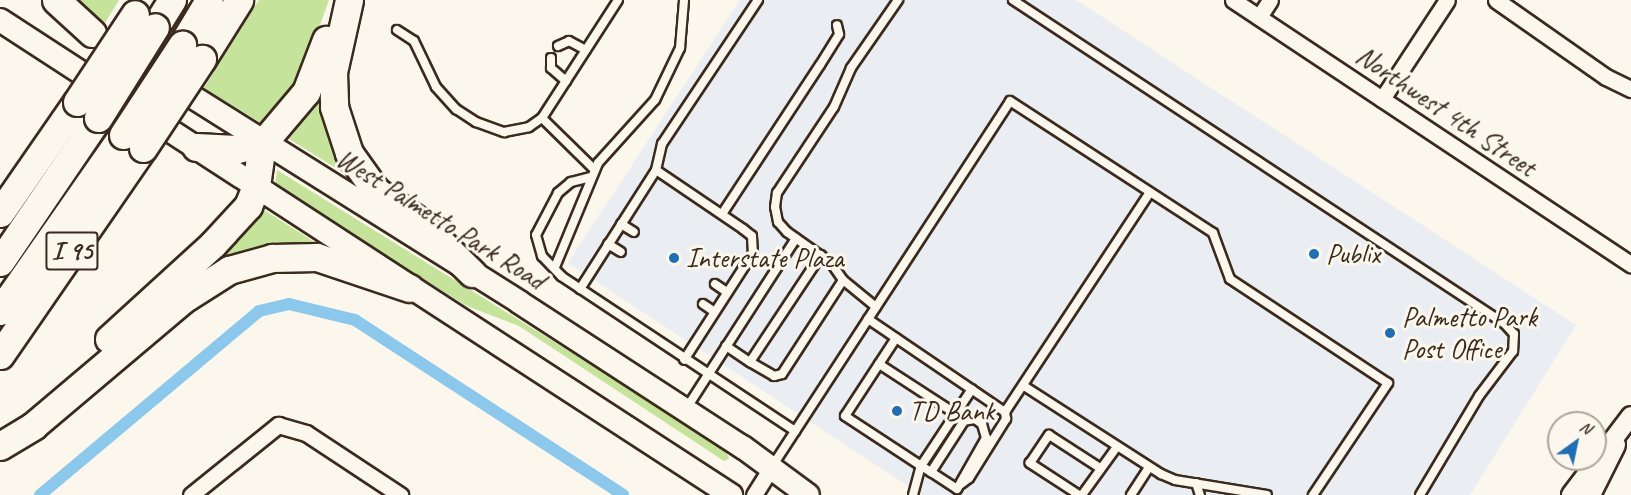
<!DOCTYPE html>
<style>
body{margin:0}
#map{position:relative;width:1631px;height:495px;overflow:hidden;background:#fbf7ec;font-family:Caveat,sans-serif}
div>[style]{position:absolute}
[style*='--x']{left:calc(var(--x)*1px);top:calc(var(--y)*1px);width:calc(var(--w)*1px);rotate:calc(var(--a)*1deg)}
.built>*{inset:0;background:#eaedf1}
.green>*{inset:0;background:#c5e39a}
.canal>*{height:12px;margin:-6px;padding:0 6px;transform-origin:6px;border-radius:6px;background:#8cc7ec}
.roads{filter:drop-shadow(2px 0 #3b2a1e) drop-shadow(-2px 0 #3b2a1e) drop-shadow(0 2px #3b2a1e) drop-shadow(0 -2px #3b2a1e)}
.service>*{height:8px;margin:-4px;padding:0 4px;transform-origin:4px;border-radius:4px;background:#fbf7ec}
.minor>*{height:15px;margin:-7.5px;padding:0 7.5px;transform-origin:7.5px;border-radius:7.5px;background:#fbf7ec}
.tertiary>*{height:18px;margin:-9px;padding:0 9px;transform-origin:9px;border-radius:9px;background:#fbf7ec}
.primary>*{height:22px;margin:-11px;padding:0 11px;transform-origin:11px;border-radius:11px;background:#fbf7ec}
.motorway>*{height:27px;margin:-13.5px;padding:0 13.5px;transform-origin:13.5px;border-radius:13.5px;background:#fbf7ec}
.bridges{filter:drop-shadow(2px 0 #3b2a1e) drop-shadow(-2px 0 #3b2a1e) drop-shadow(0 2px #3b2a1e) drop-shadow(0 -2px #3b2a1e)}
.motorway-bridge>*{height:27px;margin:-13.5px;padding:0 13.5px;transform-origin:13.5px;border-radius:13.5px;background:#fbf7ec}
.dots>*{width:16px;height:16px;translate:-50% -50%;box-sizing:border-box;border:3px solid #fbf7ec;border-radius:50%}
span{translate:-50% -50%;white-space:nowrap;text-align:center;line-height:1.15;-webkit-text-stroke:6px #fbf7ec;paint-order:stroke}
.shield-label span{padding:2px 4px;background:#fbf7ec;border:2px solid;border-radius:4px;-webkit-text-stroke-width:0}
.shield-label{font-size:27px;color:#3b2a1e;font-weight:700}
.street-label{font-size:28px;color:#3b2a1e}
.poi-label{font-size:28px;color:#3b2a1e}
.left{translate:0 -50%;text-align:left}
.north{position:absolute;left:1547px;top:411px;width:60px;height:60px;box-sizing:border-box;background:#fbf7ec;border:2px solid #aea59a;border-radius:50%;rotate:33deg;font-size:16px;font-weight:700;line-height:24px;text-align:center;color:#3b2a1e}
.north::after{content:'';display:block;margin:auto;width:21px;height:27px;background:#1f6fb2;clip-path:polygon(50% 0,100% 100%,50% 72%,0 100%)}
</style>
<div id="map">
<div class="built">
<div style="clip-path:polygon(740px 0,1076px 0,1576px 325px,1470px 495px,922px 495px,568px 263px)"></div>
</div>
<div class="green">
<div style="clip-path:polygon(70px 0,119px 0,105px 23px)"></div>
<div style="clip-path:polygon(259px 0,329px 0,295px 94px,263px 124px,204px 88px)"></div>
<div style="clip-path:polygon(325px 77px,355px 180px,289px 139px,304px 120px)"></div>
<div style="clip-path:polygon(277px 170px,606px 374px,727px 453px,729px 459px,724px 461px,519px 326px,467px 306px,275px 187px)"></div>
<div style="clip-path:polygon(261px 208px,330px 252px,206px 269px,241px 237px)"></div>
</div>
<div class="canal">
<div style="--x:40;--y:495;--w:286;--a:-40"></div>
<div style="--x:259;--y:311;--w:31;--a:-13"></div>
<div style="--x:289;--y:304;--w:68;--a:13.6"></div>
<div style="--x:355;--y:320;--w:320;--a:33.1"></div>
</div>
<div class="roads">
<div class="service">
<div style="--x:1013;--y:0;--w:589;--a:33.37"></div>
<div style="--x:1505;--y:324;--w:13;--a:48"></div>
<div style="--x:1514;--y:334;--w:17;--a:93"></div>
<div style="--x:1513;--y:351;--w:56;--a:127.1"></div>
<div style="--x:1479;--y:396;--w:115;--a:120.8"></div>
<div style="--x:397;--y:30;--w:20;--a:33"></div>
<div style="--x:414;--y:41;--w:51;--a:64.4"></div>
<div style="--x:436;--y:87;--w:30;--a:48"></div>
<div style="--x:456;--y:109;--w:24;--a:33"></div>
<div style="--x:476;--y:122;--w:30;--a:20"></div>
<div style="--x:504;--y:132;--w:25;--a:-11"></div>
<div style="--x:529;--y:127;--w:16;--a:-35"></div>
<div style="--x:542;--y:118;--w:140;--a:-57.2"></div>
<div style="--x:558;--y:46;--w:12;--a:-24"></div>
<div style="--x:569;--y:41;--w:19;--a:28"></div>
<div style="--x:551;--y:58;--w:10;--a:90"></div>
<div style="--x:551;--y:68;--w:20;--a:41"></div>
<div style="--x:542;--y:118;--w:74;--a:44.5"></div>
<div style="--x:656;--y:170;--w:27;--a:-77"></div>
<div style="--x:662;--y:144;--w:173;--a:-56.3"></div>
<div style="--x:591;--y:177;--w:21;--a:166"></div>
<div style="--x:571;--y:182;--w:17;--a:140"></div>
<div style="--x:558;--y:193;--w:47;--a:117.6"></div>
<div style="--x:536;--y:235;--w:22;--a:74"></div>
<div style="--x:542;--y:256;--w:28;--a:46"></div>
<div style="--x:561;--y:276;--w:281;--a:33.5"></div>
<div style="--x:722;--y:214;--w:178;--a:-56.7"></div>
<div style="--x:820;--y:65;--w:36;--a:-58"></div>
<div style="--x:839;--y:34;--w:9;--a:-103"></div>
<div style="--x:621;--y:224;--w:15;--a:32"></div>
<div style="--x:608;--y:244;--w:15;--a:32"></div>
<div style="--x:821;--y:255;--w:128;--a:123.6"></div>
<div style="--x:750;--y:362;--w:28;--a:30"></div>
<div style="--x:774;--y:376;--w:8;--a:-14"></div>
<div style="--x:782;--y:374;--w:112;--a:-57"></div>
<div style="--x:555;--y:267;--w:113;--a:-67.5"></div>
<div style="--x:598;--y:163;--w:85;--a:-47.9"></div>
<div style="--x:655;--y:100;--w:58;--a:-64.3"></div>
<div style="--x:680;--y:48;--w:48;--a:-85.2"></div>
<div style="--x:715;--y:284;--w:14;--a:34"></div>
<div style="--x:580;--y:289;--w:141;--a:-57.4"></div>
<div style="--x:656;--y:170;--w:105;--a:34.1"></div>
<div style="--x:743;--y:229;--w:11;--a:38"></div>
<div style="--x:752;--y:236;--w:17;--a:87"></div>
<div style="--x:753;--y:253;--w:127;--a:122.8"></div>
<div style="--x:703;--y:304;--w:14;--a:34"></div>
<div style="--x:876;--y:307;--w:43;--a:-140.7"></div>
<div style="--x:843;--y:280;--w:21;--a:-125"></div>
<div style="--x:831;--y:263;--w:54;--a:-144.8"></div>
<div style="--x:787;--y:232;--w:13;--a:-132"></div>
<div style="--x:778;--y:222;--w:15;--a:-101"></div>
<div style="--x:775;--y:207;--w:14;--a:-82"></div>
<div style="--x:777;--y:193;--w:103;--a:-56.5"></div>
<div style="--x:834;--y:107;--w:43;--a:-66.4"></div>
<div style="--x:851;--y:68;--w:83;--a:-55.3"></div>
<div style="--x:868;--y:319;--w:166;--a:34.2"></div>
<div style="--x:1005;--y:412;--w:263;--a:-56.6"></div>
<div style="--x:896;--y:338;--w:93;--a:123.2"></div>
<div style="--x:845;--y:416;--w:91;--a:33.3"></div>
<div style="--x:921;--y:466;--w:12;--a:31"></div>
<div style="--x:931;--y:472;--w:31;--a:33"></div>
<div style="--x:957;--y:489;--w:59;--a:-60.4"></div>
<div style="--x:986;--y:438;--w:15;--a:-106"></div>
<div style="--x:982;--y:424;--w:9;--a:-144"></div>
<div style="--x:975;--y:419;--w:11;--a:170"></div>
<div style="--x:964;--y:421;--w:61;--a:122.9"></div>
<div style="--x:726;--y:346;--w:29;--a:34"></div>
<div style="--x:879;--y:364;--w:92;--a:33"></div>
<div style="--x:1024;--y:386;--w:163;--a:32.7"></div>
<div style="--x:1161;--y:474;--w:15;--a:23"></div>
<div style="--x:1175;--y:480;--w:93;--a:9.3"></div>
<div style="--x:686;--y:409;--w:203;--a:-57.2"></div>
<div style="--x:773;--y:465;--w:434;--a:-56.9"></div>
<div style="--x:1010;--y:101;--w:242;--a:33"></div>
<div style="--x:1213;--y:233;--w:49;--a:69.7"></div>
<div style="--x:1230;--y:279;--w:189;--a:33.4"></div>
<div style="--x:1388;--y:383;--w:135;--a:123.8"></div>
<div style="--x:1196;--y:483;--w:13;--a:72"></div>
<div style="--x:961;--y:484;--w:10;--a:-37"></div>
<div style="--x:969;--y:478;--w:70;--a:-57.9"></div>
<div style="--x:1006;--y:419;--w:7;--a:-98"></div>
<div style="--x:913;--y:495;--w:30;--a:-75"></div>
<div style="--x:921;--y:466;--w:92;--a:-56.5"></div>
<div style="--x:1079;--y:495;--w:59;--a:-146.9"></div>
<div style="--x:1030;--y:463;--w:34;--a:-56"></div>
<div style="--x:1049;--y:435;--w:61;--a:32.9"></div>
<div style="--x:1082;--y:495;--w:58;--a:-54.1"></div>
<div style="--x:1131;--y:495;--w:33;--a:-57"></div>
</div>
<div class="minor">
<div style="--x:1233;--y:0;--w:478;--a:33.6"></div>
<div style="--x:1496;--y:0;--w:134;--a:35"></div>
<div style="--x:1606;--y:77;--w:28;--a:26"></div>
<div style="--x:1259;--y:17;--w:20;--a:-57"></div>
<div style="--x:1382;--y:99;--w:118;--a:-56.7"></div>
<div style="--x:191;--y:495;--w:112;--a:-38.8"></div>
<div style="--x:278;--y:425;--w:29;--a:16"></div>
<div style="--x:306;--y:433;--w:113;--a:33.4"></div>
<div style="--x:754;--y:495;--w:32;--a:-58"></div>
</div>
<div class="tertiary">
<div style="--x:1571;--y:495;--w:99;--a:-52.8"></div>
<div style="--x:1591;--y:495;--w:56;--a:-63.4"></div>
</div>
<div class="primary">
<div style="--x:0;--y:20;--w:872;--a:33.02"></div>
<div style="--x:121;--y:52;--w:470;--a:32.1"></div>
<div style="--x:519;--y:302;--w:268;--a:33"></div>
<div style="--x:744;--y:448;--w:79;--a:36.3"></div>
</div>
<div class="motorway">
<div style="--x:56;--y:0;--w:49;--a:42.5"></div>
<div style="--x:349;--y:0;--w:74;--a:102.5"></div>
<div style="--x:333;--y:72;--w:35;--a:88"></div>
<div style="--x:334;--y:107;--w:48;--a:71.9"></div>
<div style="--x:349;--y:153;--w:47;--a:54.6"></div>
<div style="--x:376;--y:191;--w:54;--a:35.2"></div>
<div style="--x:420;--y:222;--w:73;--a:44.4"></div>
<div style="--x:155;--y:27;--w:32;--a:-58"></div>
<div style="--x:182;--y:45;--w:52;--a:-59"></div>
<div style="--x:202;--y:59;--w:70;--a:-57.9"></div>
<div style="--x:196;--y:147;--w:41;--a:2.8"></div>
<div style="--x:237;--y:149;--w:25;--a:-11"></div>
<div style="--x:262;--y:144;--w:68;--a:-49.8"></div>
<div style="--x:306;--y:92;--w:56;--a:-69"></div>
<div style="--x:0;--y:213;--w:135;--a:-55.3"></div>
<div style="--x:0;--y:262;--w:174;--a:-55.8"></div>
<div style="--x:0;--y:311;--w:215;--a:-55.1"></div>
<div style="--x:109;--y:339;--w:141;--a:-42.4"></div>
<div style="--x:213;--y:244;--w:52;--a:-47.4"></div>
<div style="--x:248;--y:206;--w:22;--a:-68"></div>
<div style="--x:256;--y:186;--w:42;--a:-81.9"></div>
<div style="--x:0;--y:355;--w:252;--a:-55.4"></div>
<div style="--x:0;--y:446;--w:39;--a:-31"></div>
<div style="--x:33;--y:426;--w:195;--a:-40.2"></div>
<div style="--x:182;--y:300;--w:56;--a:-32.6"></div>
<div style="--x:229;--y:270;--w:45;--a:-15.6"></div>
<div style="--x:272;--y:258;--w:45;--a:-1.3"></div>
<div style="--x:317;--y:257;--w:97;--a:18.6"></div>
</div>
</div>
<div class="bridges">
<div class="motorway-bridge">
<div style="--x:77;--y:102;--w:105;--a:-56.6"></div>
<div style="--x:98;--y:118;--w:107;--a:-57.9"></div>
<div style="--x:123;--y:135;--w:108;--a:-56.8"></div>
<div style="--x:143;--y:148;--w:107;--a:-56.5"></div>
</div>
</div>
<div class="dots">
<div style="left:1314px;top:254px;background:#1f6fb2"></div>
<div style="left:674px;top:258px;background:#1f6fb2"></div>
<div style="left:1390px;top:333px;background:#1f6fb2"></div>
<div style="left:897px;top:411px;background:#1f6fb2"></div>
</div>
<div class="shield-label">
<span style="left:72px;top:251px">I 95</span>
</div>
<div class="street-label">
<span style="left:1446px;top:111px;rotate:34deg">Northwest 4th Street</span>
<span style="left:441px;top:219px;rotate:32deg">West Palmetto Park Road</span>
</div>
<div class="poi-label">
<span class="left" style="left:1326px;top:254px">Publix</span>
<span class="left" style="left:686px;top:258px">Interstate Plaza</span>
<span class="left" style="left:1402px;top:333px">Palmetto Park<br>Post Office</span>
<span class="left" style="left:909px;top:411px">TD Bank</span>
</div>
<div class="north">N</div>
</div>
